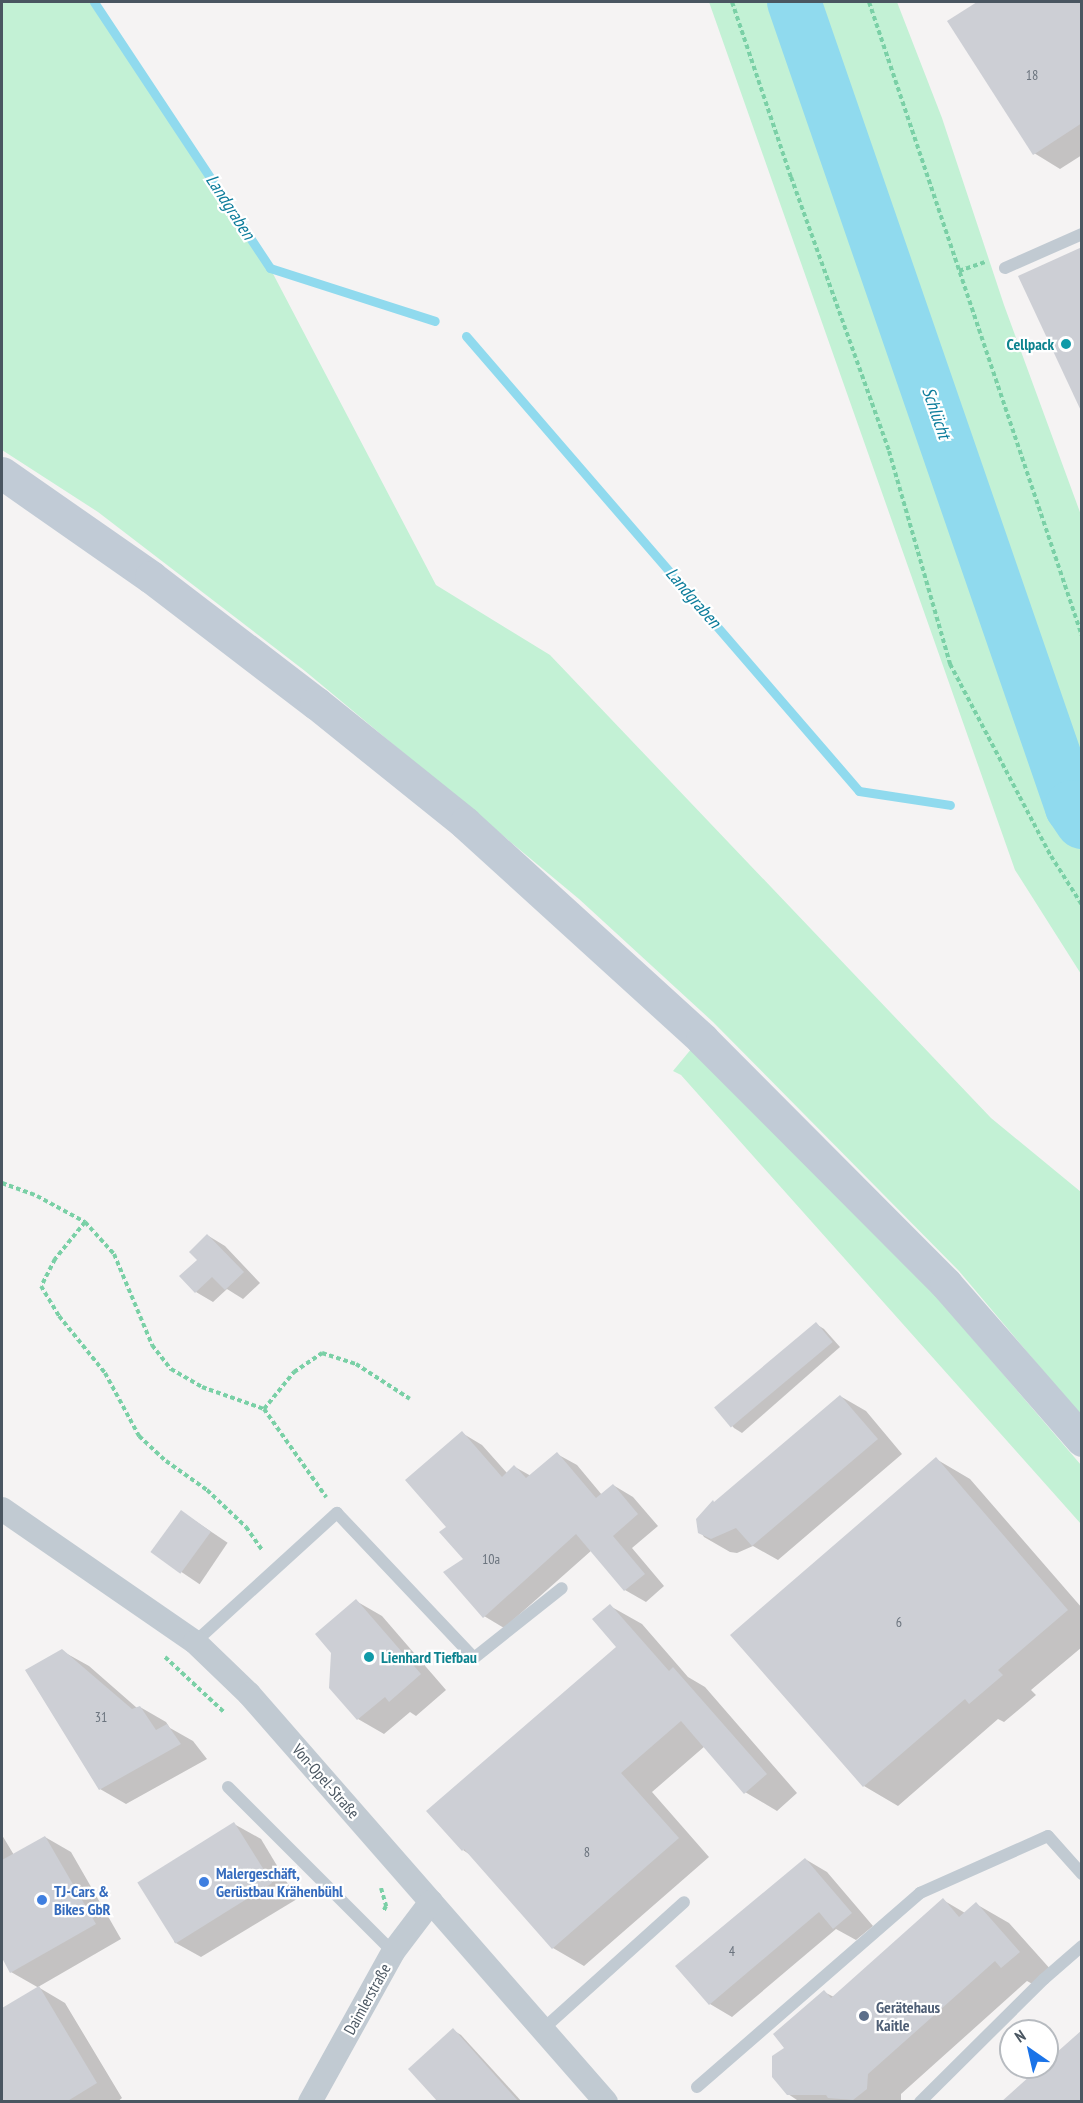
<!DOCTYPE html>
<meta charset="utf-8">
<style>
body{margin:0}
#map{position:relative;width:1083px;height:2103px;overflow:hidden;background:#f5f3f3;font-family:"PT Sans Narrow",sans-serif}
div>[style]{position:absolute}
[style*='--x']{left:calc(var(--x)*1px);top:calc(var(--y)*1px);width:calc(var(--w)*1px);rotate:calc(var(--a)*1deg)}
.green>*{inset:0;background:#c3f1d5}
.shadow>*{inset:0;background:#0003;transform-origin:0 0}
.stream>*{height:9px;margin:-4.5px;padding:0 4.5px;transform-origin:4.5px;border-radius:4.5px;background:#90daee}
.river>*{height:54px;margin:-27px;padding:0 27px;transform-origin:27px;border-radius:27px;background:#90daee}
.building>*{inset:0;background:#cdcfd5;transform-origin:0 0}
.path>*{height:4px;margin-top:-2px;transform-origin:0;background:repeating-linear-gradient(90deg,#7ad0a6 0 4.5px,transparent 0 7.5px)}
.lane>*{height:12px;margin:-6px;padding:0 6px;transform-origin:6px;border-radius:6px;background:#c1cad2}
.street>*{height:24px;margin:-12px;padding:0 12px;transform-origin:12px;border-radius:12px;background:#c1cad2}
.secondary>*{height:33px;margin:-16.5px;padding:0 16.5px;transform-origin:16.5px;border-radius:16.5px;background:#c1cbd6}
.dots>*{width:16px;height:16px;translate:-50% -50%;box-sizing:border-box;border:3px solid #fff;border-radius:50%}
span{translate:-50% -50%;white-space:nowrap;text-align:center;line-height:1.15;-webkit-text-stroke:4.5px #fff;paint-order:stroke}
.number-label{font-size:14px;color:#6b747e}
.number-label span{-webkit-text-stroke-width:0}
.culture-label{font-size:16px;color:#0d838f;font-weight:700}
.right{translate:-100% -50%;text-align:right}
.left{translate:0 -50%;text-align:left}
.street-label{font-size:16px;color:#4a5661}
.shop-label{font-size:16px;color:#366cbe;font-weight:700}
.service-label{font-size:16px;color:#4e5e75;font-weight:700}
.water-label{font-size:18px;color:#0c7c9b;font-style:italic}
.frame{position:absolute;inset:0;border:3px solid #4a5661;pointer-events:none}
.north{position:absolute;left:999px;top:2019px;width:60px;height:60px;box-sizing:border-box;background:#fff;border:2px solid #b7bbc0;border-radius:50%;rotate:326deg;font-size:16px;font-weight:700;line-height:24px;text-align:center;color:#4a5661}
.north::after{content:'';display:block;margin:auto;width:21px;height:27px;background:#1a73e8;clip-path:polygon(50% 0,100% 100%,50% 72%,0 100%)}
</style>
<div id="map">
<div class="green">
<div style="clip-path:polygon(2px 2px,94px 2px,270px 268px,436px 585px,550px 655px,991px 1118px,1081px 1192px,1081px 1416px,959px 1271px,713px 1022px,579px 899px,305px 671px,98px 512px,2px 450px)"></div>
<div style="clip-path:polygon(709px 2px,897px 2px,942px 118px,1004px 305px,1081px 515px,1081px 974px,1015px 870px)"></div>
<div style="clip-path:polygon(692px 1048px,936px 1296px,1081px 1465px,1081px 1524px,681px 1075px,673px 1071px)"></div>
</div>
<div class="shadow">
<div style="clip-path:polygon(979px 2px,1082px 2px,1082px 155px,1060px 169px,1034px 153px)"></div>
<div style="clip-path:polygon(207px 1235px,225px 1246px,260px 1283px,243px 1299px,227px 1289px,213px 1302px,196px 1292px)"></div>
<div style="clip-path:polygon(816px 1324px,824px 1329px,840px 1347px,742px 1433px,734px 1428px,718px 1410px)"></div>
<div style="clip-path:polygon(840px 1396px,866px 1411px,902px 1454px,778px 1560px,753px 1546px,737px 1553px,730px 1552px,704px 1537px,697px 1526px,698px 1520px)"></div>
<div style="clip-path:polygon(462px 1433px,482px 1445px,507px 1473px,515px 1467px,531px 1476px,557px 1454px,577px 1465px,602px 1495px,613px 1485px,633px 1497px,658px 1526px,632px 1548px,664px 1586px,646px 1602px,625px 1590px,592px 1550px,504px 1628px,484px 1616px,465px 1559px,448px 1527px)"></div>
<div style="clip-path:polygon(936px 1459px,970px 1479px,1082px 1608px,1082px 1647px,1031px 1690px,1036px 1695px,1004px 1722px,998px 1719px,898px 1806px,864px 1786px)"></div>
<div style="left:182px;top:1512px;width:55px;height:50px;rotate:34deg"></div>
<div style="clip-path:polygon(356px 1601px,382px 1616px,446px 1690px,416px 1716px,410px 1712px,384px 1734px,358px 1719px,331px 1687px)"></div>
<div style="clip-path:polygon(610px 1606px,642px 1624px,688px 1677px,705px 1687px,797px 1793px,777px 1811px,745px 1792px,705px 1746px,652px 1792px,709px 1857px,584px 1966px,553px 1948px,472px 1856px,463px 1850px,618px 1647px)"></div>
<div style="clip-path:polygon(62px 1651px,89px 1666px,137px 1708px,140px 1707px,166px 1722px,170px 1728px,193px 1741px,207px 1759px,126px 1804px,100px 1789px)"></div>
<div style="clip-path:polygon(234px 1824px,261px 1839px,297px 1899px,201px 1957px,174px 1942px)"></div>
<div style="clip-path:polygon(2px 1835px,14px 1855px,45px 1837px,71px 1852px,121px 1939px,38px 1987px,65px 2003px,122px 2098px,117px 2102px,4px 2102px,2px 2097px,2px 2010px,39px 1988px,11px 1972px,2px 1955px)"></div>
<div style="clip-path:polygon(805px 1859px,827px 1872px,873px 1926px,856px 1940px,836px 1929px,732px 2017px,710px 2004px,677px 1966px)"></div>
<div style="clip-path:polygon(943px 1900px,965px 1913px,976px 1904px,1009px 1923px,1052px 1971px,1036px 1986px,1027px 1981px,901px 2094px,901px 2102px,800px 2102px,788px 2094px,786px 2049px,824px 1992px,834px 1997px)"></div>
<div style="clip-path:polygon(453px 2030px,461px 2035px,522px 2102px,440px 2102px)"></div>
</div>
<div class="stream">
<div style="--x:94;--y:2;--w:319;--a:56.5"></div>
<div style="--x:270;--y:268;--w:173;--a:17.8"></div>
<div style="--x:466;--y:336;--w:601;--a:49.18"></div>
<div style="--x:859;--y:791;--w:92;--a:8.7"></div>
</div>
<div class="river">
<div style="--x:794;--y:2;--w:852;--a:70.95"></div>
<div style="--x:1072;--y:807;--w:18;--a:56"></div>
</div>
<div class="building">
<div style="clip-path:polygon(977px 2px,1082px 2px,1082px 123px,1033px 155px,947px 21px)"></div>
<div style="clip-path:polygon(1082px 247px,1082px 413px,1018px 276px)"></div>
<div style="clip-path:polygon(207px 1234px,244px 1272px,225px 1290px,212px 1277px,195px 1293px,179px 1276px,197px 1260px,189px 1252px)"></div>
<div style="left:816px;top:1322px;width:26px;height:133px;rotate:50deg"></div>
<div style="clip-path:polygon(840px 1395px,878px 1439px,752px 1546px,736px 1528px,711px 1539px,698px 1533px,696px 1519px,713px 1500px,714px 1502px)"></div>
<div style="clip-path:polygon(462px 1431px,502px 1477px,514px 1465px,526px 1478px,557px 1452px,596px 1498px,613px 1484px,638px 1514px,613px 1536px,645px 1574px,624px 1591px,576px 1534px,483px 1618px,443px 1572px,463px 1559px,439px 1532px,446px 1527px,405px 1480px)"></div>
<div style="clip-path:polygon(936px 1457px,1068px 1610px,998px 1670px,1003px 1675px,969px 1704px,965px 1699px,863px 1787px,730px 1635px)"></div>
<div style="left:181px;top:1510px;width:37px;height:52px;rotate:36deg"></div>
<div style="clip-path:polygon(356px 1599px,421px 1674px,389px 1702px,385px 1697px,357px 1720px,329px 1688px,331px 1653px,315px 1634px)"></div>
<div style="clip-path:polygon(610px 1604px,669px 1671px,673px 1667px,767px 1774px,744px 1794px,681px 1721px,621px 1773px,679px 1838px,552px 1949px,464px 1849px,462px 1851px,426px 1811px,616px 1647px,592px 1619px)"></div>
<div style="clip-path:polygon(62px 1649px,132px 1709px,140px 1706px,156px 1730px,167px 1724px,181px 1744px,99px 1790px,25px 1670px)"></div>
<div style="left:234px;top:1822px;width:72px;height:114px;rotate:58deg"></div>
<div style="clip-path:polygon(45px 1836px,96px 1924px,10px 1973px,2px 1958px,2px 1860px)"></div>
<div style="clip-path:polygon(805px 1858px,852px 1913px,833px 1929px,819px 1912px,709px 2005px,675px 1966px)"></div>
<div style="clip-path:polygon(943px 1898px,959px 1917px,976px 1902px,1020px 1952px,1001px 1968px,995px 1961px,868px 2074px,867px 2089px,853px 2100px,828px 2098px,826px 2095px,787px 2095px,772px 2077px,772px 2056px,784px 2048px,773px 2034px,824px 1990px,831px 1998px)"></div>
<div style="clip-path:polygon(39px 1986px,97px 2083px,66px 2102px,2px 2102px,2px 2008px)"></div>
<div style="clip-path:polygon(453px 2028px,519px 2102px,438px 2102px,408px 2069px)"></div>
<div style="clip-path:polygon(1082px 2030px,1082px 2102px,1001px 2102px,1040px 2067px,1047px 2067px,1047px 2061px)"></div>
</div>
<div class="path">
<div style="--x:732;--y:2;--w:185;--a:71.4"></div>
<div style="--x:791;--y:177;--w:291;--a:70.3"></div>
<div style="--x:889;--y:451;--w:222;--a:74"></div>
<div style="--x:950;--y:664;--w:217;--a:62.3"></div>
<div style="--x:1051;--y:856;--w:58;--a:57.7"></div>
<div style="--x:869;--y:2;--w:669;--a:71.43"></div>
<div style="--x:959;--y:271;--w:28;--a:-19"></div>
<div style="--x:2;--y:1183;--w:37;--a:20"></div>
<div style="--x:37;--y:1196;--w:55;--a:28.4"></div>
<div style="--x:85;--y:1222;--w:43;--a:47.8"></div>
<div style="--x:114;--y:1254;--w:99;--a:67.3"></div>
<div style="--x:152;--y:1345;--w:31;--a:52"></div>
<div style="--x:171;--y:1369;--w:36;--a:30"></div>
<div style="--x:202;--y:1387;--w:66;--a:19.5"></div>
<div style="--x:264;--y:1409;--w:108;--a:54.8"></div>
<div style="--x:85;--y:1222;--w:48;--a:129"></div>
<div style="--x:55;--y:1259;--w:30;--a:117"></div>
<div style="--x:41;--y:1286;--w:35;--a:59"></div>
<div style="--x:59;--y:1316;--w:73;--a:51.1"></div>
<div style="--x:105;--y:1373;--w:72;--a:61.6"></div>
<div style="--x:139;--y:1436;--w:37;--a:43"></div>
<div style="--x:166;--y:1461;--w:50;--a:35.3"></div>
<div style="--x:207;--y:1490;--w:54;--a:43.5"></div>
<div style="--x:246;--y:1527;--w:29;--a:55"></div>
<div style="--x:264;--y:1409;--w:48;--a:-51"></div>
<div style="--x:294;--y:1372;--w:34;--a:-34"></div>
<div style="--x:322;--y:1353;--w:36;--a:18"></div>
<div style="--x:356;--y:1364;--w:64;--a:32.9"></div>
<div style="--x:165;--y:1657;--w:82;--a:43"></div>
<div style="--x:381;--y:1888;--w:19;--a:74"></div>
<div style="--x:386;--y:1906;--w:7;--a:117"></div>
</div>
<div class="lane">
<div style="--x:1005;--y:268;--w:84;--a:-23.8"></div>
<div style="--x:195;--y:1642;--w:192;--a:-42.3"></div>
<div style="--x:337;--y:1513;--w:199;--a:46.6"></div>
<div style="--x:474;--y:1658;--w:112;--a:-38.5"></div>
<div style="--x:228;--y:1787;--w:233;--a:45"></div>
<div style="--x:542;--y:2030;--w:191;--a:-42"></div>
<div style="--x:697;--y:2087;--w:296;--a:-41"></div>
<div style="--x:920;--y:1893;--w:140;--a:-24"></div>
<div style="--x:1048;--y:1836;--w:51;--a:48.2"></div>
<div style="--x:920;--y:2102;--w:175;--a:-44.8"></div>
<div style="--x:1044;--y:1979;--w:50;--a:-41"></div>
</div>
<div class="street">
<div style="--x:2;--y:1509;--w:234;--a:34.6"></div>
<div style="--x:195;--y:1642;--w:75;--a:43.9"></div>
<div style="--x:249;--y:1694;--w:542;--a:48.81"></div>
<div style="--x:310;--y:2102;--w:171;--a:-61"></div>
<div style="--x:393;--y:1952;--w:63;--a:-52.8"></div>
</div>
<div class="secondary">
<div style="--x:2;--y:473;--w:182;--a:34.9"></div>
<div style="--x:151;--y:577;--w:208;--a:37.4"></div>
<div style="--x:316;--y:703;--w:191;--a:38.8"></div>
<div style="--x:465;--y:823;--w:321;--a:42.3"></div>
<div style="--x:702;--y:1039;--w:346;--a:45.1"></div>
<div style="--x:946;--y:1284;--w:207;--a:48.9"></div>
</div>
<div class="dots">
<div style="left:1066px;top:344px;background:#0f9aa8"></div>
<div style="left:369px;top:1657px;background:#0f9aa8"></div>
<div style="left:204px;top:1882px;background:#3f7fe0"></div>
<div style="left:42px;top:1900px;background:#3f7fe0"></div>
<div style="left:864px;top:2016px;background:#5c6f8a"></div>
</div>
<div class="number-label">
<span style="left:1032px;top:75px">18</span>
<span style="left:491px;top:1559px">10a</span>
<span style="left:899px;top:1622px">6</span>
<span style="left:101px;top:1717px">31</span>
<span style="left:587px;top:1852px">8</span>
<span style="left:732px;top:1951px">4</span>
</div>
<div class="culture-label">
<span class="right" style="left:1054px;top:344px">Cellpack</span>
<span class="left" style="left:381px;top:1657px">Lienhard Tiefbau</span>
</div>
<div class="street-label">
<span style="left:326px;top:1781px;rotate:49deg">Von-Opel-Straße</span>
<span style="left:367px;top:1999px;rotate:-61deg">Daimlerstraße</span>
</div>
<div class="shop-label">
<span class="left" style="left:216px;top:1882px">Malergeschäft,<br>Gerüstbau Krähenbühl</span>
<span class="left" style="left:54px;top:1900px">TJ-Cars &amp;<br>Bikes GbR</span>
</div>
<div class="service-label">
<span class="left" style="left:876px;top:2016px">Gerätehaus<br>Kaitle</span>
</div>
<div class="water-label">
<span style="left:230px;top:207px;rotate:57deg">Landgraben</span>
<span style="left:936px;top:413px;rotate:71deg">Schlücht</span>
<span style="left:693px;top:598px;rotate:49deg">Landgraben</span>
</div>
<div class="frame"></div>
<div class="north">N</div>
</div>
